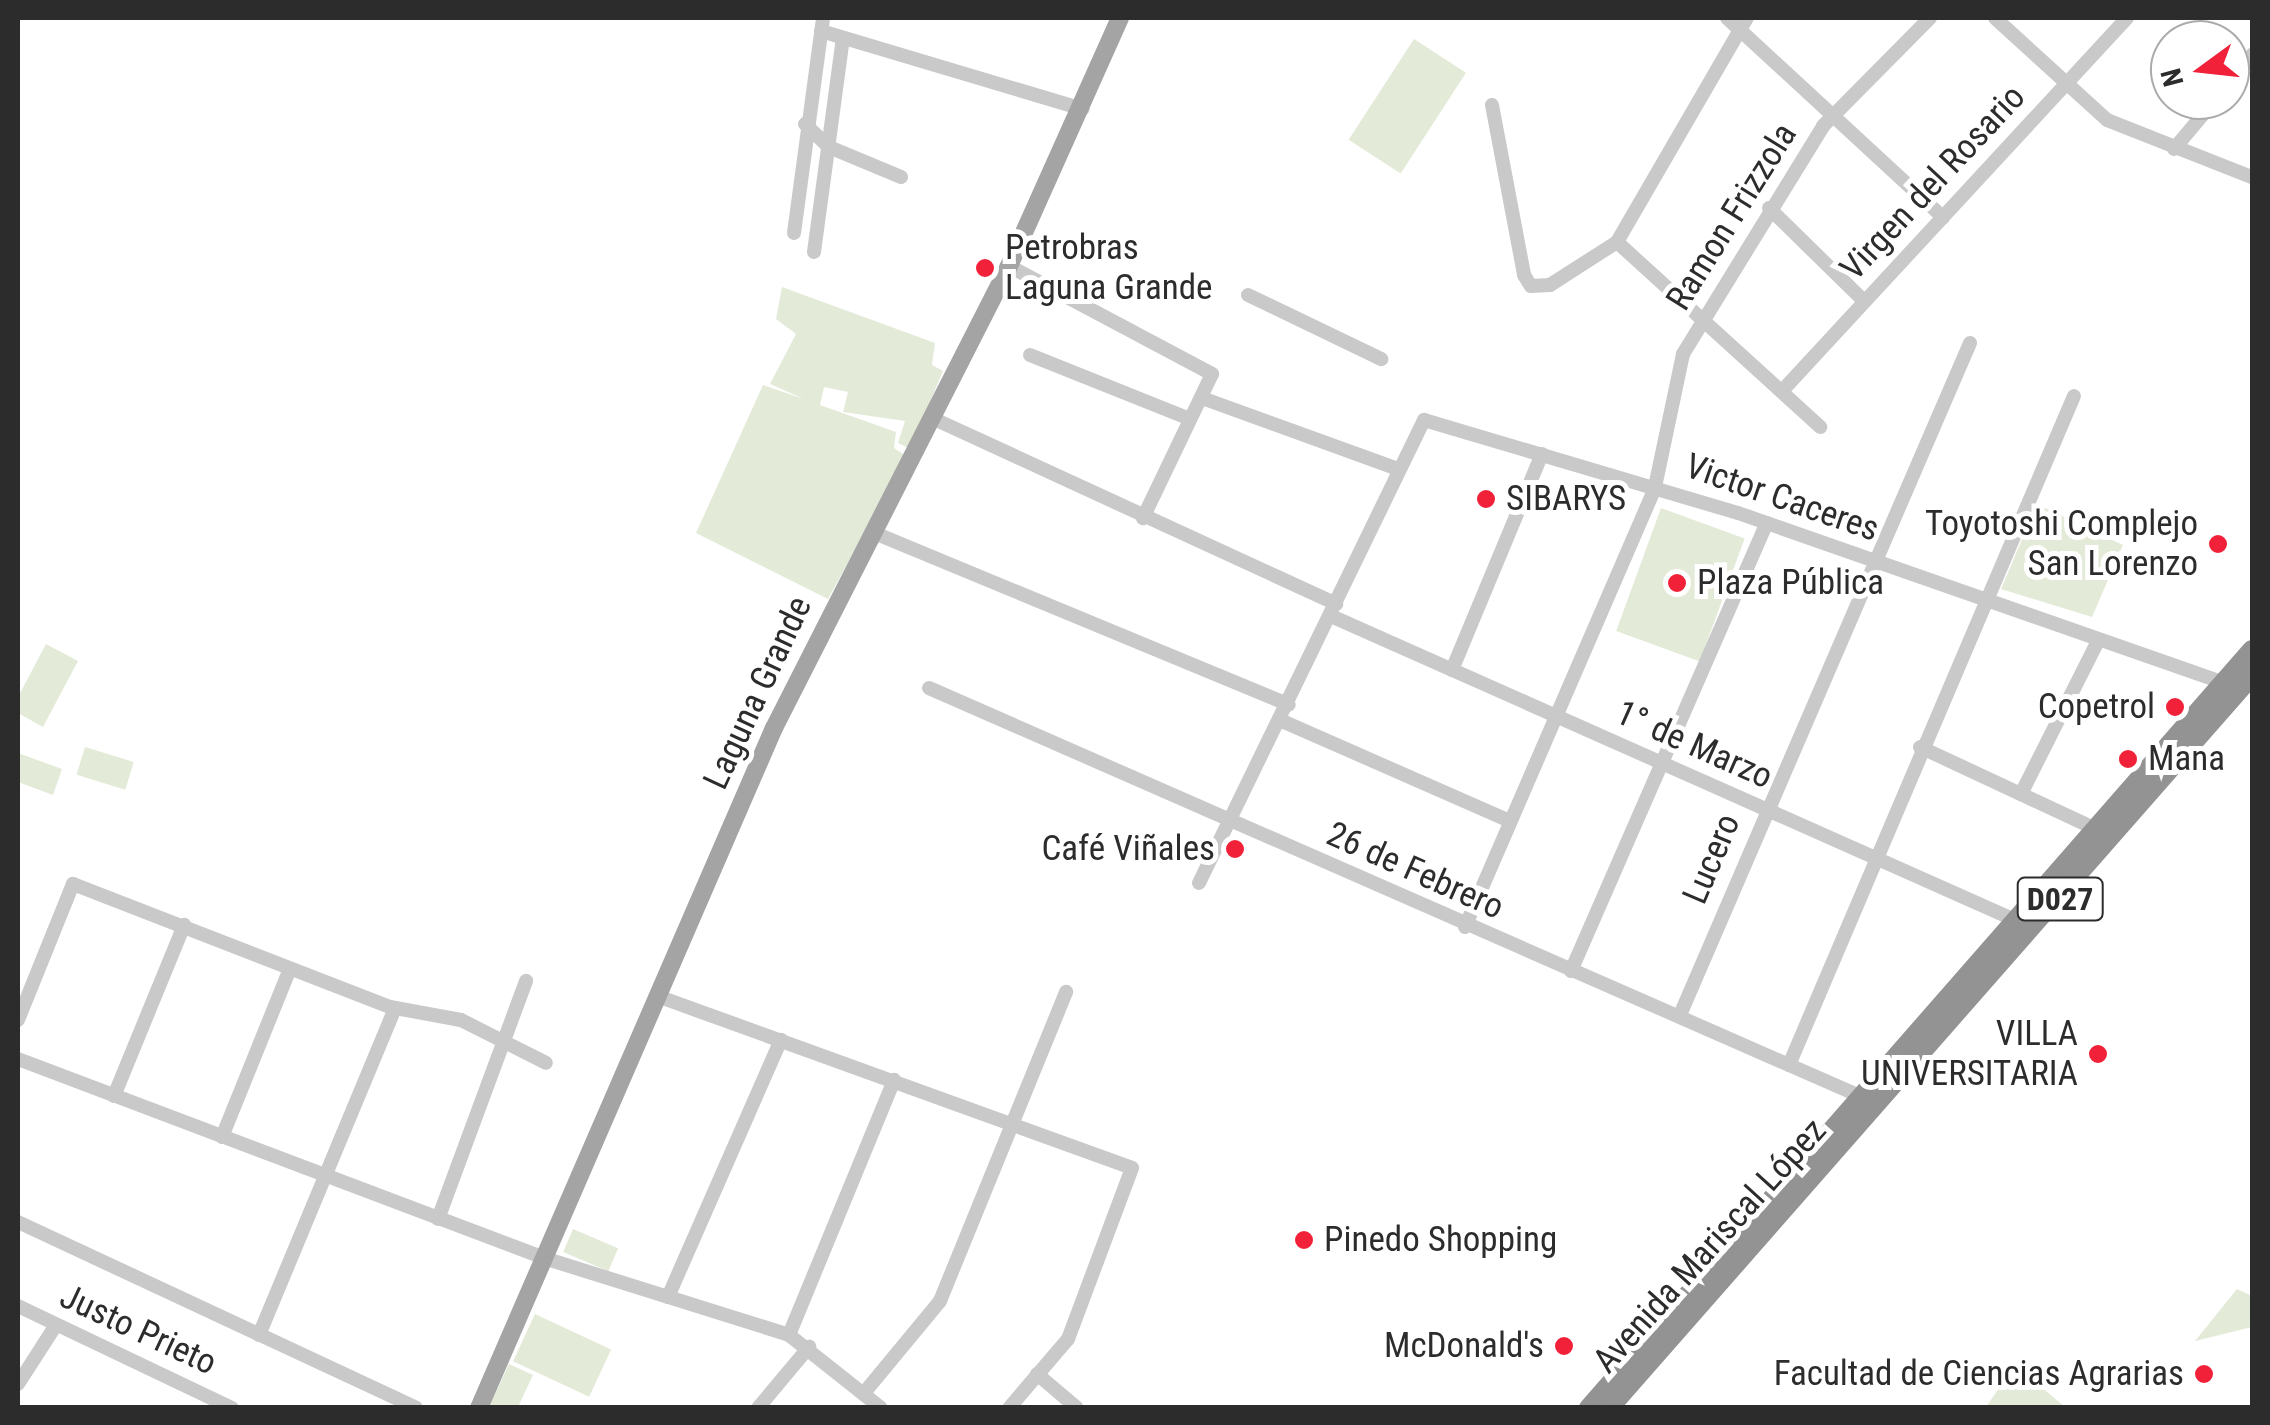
<!DOCTYPE html>
<meta charset="utf-8">
<style>
body{margin:0}
#map{position:relative;width:2270px;height:1425px;overflow:hidden;background:#fff;font-family:"Roboto Condensed",sans-serif}
div>[style]{position:absolute}
[style*='--x']{left:calc(var(--x)*1px);top:calc(var(--y)*1px);width:calc(var(--w)*1px);rotate:calc(var(--a)*1deg)}
.green>*{inset:0;background:#e3ebd8;transform-origin:0 0}
.minor>*{height:14px;margin:-7px;padding:0 7px;transform-origin:7px;border-radius:7px;background:#c9c9c9}
.major>*{height:18px;margin:-9px;padding:0 9px;transform-origin:9px;border-radius:9px;background:#a4a4a4}
.highway>*{height:20px;margin:-10px;padding:0 10px;transform-origin:10px;border-radius:10px;background:#939393}
.dots>*{width:28px;height:28px;translate:-50% -50%;box-sizing:border-box;border:5px solid #fff;border-radius:50%}
span{translate:-50% -50%;white-space:nowrap;text-align:center;line-height:1.15;-webkit-text-stroke:10px #fff;paint-order:stroke}
.shield-label span{padding:2px 8px;background:#fff;border:2px solid;border-radius:8px;-webkit-text-stroke-width:0}
.shield-label{font-size:32px;color:#2c2c2c;font-weight:700}
.street-label{font-size:35px;color:#2c2c2c}
.poi-label{font-size:35px;color:#2c2c2c}
.left{translate:0 -50%;text-align:left}
.right{translate:-100% -50%;text-align:right}
.frame{position:absolute;inset:0;border:20px solid #2c2c2c;pointer-events:none}
.north{position:absolute;left:2150px;top:20px;width:100px;height:100px;box-sizing:border-box;background:#fff;border:2px solid #ababab;border-radius:50%;rotate:255deg;font-size:28px;font-weight:700;line-height:40px;text-align:center;color:#2c2c2c}
.north::after{content:'';display:block;margin:auto;width:35px;height:45px;background:#f02138;clip-path:polygon(50% 0,100% 100%,50% 72%,0 100%)}
</style>
<div id="map">
<div class="green">
<div style="left:1414px;top:39px;width:62px;height:120px;rotate:33deg"></div>
<div style="clip-path:polygon(782px 287px,935px 343px,932px 365px,943px 371px,910px 449px,898px 443px,905px 421px,843px 412px,848px 392px,824px 387px,820px 405px,896px 432px,894px 448px,906px 456px,828px 599px,696px 533px,763px 385px,804px 399px,770px 384px,796px 334px,776px 319px)"></div>
<div style="clip-path:polygon(2037px 504px,2123px 545px,2092px 617px,2001px 589px)"></div>
<div style="left:1661px;top:508px;width:89px;height:131px;rotate:20deg"></div>
<div style="clip-path:polygon(46px 644px,78px 661px,43px 727px,18px 713px,18px 697px)"></div>
<div style="left:85px;top:747px;width:51px;height:29px;rotate:17deg"></div>
<div style="clip-path:polygon(18px 753px,62px 769px,53px 795px,18px 782px)"></div>
<div style="left:573px;top:1229px;width:49px;height:25px;rotate:23deg"></div>
<div style="clip-path:polygon(2237px 1289px,2252px 1296px,2252px 1327px,2195px 1341px)"></div>
<div style="left:535px;top:1314px;width:84px;height:52px;rotate:25deg"></div>
<div style="clip-path:polygon(509px 1364px,533px 1375px,518px 1407px,489px 1407px)"></div>
<div style="clip-path:polygon(2015px 1365px,2065px 1407px,1986px 1407px)"></div>
</div>
<div class="minor">
<div style="--x:1727;--y:18;--w:294;--a:42.7"></div>
<div style="--x:1995;--y:18;--w:151;--a:42.3"></div>
<div style="--x:2107;--y:120;--w:156;--a:21.5"></div>
<div style="--x:821;--y:31;--w:273;--a:16.6"></div>
<div style="--x:2230;--y:82;--w:35;--a:-51"></div>
<div style="--x:1492;--y:105;--w:173;--a:79.3"></div>
<div style="--x:1524;--y:275;--w:13;--a:58"></div>
<div style="--x:1531;--y:286;--w:19;--a:-3"></div>
<div style="--x:1550;--y:285;--w:80;--a:-32.7"></div>
<div style="--x:1617;--y:242;--w:259;--a:-59.9"></div>
<div style="--x:805;--y:124;--w:33;--a:44"></div>
<div style="--x:829;--y:147;--w:78;--a:22.6"></div>
<div style="--x:2174;--y:149;--w:64;--a:-50.1"></div>
<div style="--x:1769;--y:208;--w:133;--a:44.4"></div>
<div style="--x:794;--y:233;--w:217;--a:-82.3"></div>
<div style="--x:1617;--y:242;--w:275;--a:42.3"></div>
<div style="--x:814;--y:252;--w:216;--a:-82.3"></div>
<div style="--x:1009;--y:266;--w:230;--a:28"></div>
<div style="--x:1212;--y:374;--w:160;--a:115.6"></div>
<div style="--x:1248;--y:295;--w:148;--a:25.7"></div>
<div style="--x:1030;--y:355;--w:172;--a:21.8"></div>
<div style="--x:1783;--y:390;--w:507;--a:-47.24"></div>
<div style="--x:1202;--y:398;--w:208;--a:19.9"></div>
<div style="--x:932;--y:418;--w:445;--a:24.7"></div>
<div style="--x:872;--y:532;--w:451;--a:22.5"></div>
<div style="--x:1331;--y:616;--w:758;--a:23.96"></div>
<div style="--x:1452;--y:670;--w:234;--a:-67.4"></div>
<div style="--x:929;--y:688;--w:1026;--a:23.67"></div>
<div style="--x:1282;--y:721;--w:249;--a:23.7"></div>
<div style="--x:1920;--y:747;--w:199;--a:25"></div>
<div style="--x:2021;--y:794;--w:171;--a:-63.3"></div>
<div style="--x:1199;--y:883;--w:515;--a:-64.08"></div>
<div style="--x:1424;--y:420;--w:327;--a:16.5"></div>
<div style="--x:1738;--y:513;--w:521;--a:19.27"></div>
<div style="--x:1465;--y:927;--w:479;--a:-66.6"></div>
<div style="--x:1655;--y:487;--w:136;--a:-78.1"></div>
<div style="--x:1683;--y:354;--w:268;--a:-58.4"></div>
<div style="--x:1823;--y:126;--w:152;--a:-45.3"></div>
<div style="--x:1571;--y:971;--w:489;--a:-66.4"></div>
<div style="--x:660;--y:997;--w:502;--a:19.91"></div>
<div style="--x:1132;--y:1168;--w:183;--a:110.5"></div>
<div style="--x:1068;--y:1339;--w:91;--a:130.5"></div>
<div style="--x:1680;--y:1015;--w:732;--a:-66.66"></div>
<div style="--x:18;--y:1020;--w:147;--a:-68"></div>
<div style="--x:73;--y:884;--w:340;--a:21.2"></div>
<div style="--x:390;--y:1007;--w:72;--a:10.4"></div>
<div style="--x:461;--y:1020;--w:95;--a:26.8"></div>
<div style="--x:18;--y:1059;--w:566;--a:20.71"></div>
<div style="--x:547;--y:1259;--w:254;--a:17.4"></div>
<div style="--x:789;--y:1335;--w:117;--a:38.4"></div>
<div style="--x:1789;--y:1065;--w:727;--a:-66.93"></div>
<div style="--x:114;--y:1096;--w:185;--a:-67.7"></div>
<div style="--x:222;--y:1137;--w:174;--a:-68"></div>
<div style="--x:438;--y:1219;--w:254;--a:-69.7"></div>
<div style="--x:18;--y:1222;--w:439;--a:25"></div>
<div style="--x:668;--y:1297;--w:281;--a:-66.3"></div>
<div style="--x:18;--y:1306;--w:237;--a:25.5"></div>
<div style="--x:259;--y:1335;--w:354;--a:-67.4"></div>
<div style="--x:789;--y:1335;--w:276;--a:-67.6"></div>
<div style="--x:1037;--y:1374;--w:52;--a:40.4"></div>
<div style="--x:18;--y:1384;--w:70;--a:-57.2"></div>
<div style="--x:864;--y:1393;--w:119;--a:-50.4"></div>
<div style="--x:940;--y:1301;--w:334;--a:-67.8"></div>
<div style="--x:758;--y:1408;--w:80;--a:-50.1"></div>
</div>
<div class="major">
<div style="--x:479;--y:1408;--w:741;--a:-66.55"></div>
<div style="--x:774;--y:728;--w:518;--a:-63.04"></div>
<div style="--x:1009;--y:266;--w:272;--a:-65.9"></div>
</div>
<div class="highway">
<div style="--x:1589;--y:1408;--w:1007;--a:-48.82"></div>
<div style="--x:1609;--y:1408;--w:975;--a:-48.74"></div>
</div>
<div class="dots">
<div style="left:985px;top:268px;background:#f02138"></div>
<div style="left:1486px;top:499px;background:#f02138"></div>
<div style="left:2218px;top:544px;background:#f02138"></div>
<div style="left:1677px;top:583px;background:#f02138"></div>
<div style="left:2175px;top:707px;background:#f02138"></div>
<div style="left:2128px;top:759px;background:#f02138"></div>
<div style="left:1235px;top:849px;background:#f02138"></div>
<div style="left:2098px;top:1054px;background:#f02138"></div>
<div style="left:1304px;top:1240px;background:#f02138"></div>
<div style="left:1564px;top:1346px;background:#f02138"></div>
<div style="left:2204px;top:1374px;background:#f02138"></div>
</div>
<div class="shield-label">
<span style="left:2060px;top:899px">D027</span>
</div>
<div class="street-label">
<span style="left:1933px;top:183px;rotate:-47deg">Virgen del Rosario</span>
<span style="left:1732px;top:217px;rotate:-58deg">Ramon Frizzola</span>
<span style="left:1782px;top:498px;rotate:19deg">Victor Caceres</span>
<span style="left:758px;top:693px;rotate:-65deg">Laguna Grande</span>
<span style="left:1694px;top:745px;rotate:24deg">1° de Marzo</span>
<span style="left:1712px;top:859px;rotate:-67deg">Lucero</span>
<span style="left:1415px;top:871px;rotate:24deg">26 de Febrero</span>
<span style="left:1710px;top:1246px;rotate:-48deg">Avenida Mariscal López</span>
<span style="left:138px;top:1330px;rotate:25deg">Justo Prieto</span>
</div>
<div class="poi-label">
<span class="left" style="left:1005px;top:268px">Petrobras<br>Laguna Grande</span>
<span class="left" style="left:1506px;top:499px">SIBARYS</span>
<span class="right" style="left:2198px;top:544px">Toyotoshi Complejo<br>San Lorenzo</span>
<span class="left" style="left:1697px;top:583px">Plaza Pública</span>
<span class="right" style="left:2155px;top:707px">Copetrol</span>
<span class="left" style="left:2148px;top:759px">Mana</span>
<span class="right" style="left:1215px;top:849px">Café Viñales</span>
<span class="right" style="left:2078px;top:1054px">VILLA<br>UNIVERSITARIA</span>
<span class="left" style="left:1324px;top:1240px">Pinedo Shopping</span>
<span class="right" style="left:1544px;top:1346px">McDonald's</span>
<span class="right" style="left:2184px;top:1374px">Facultad de Ciencias Agrarias</span>
</div>
<div class="frame"></div>
<div class="north">N</div>
</div>
